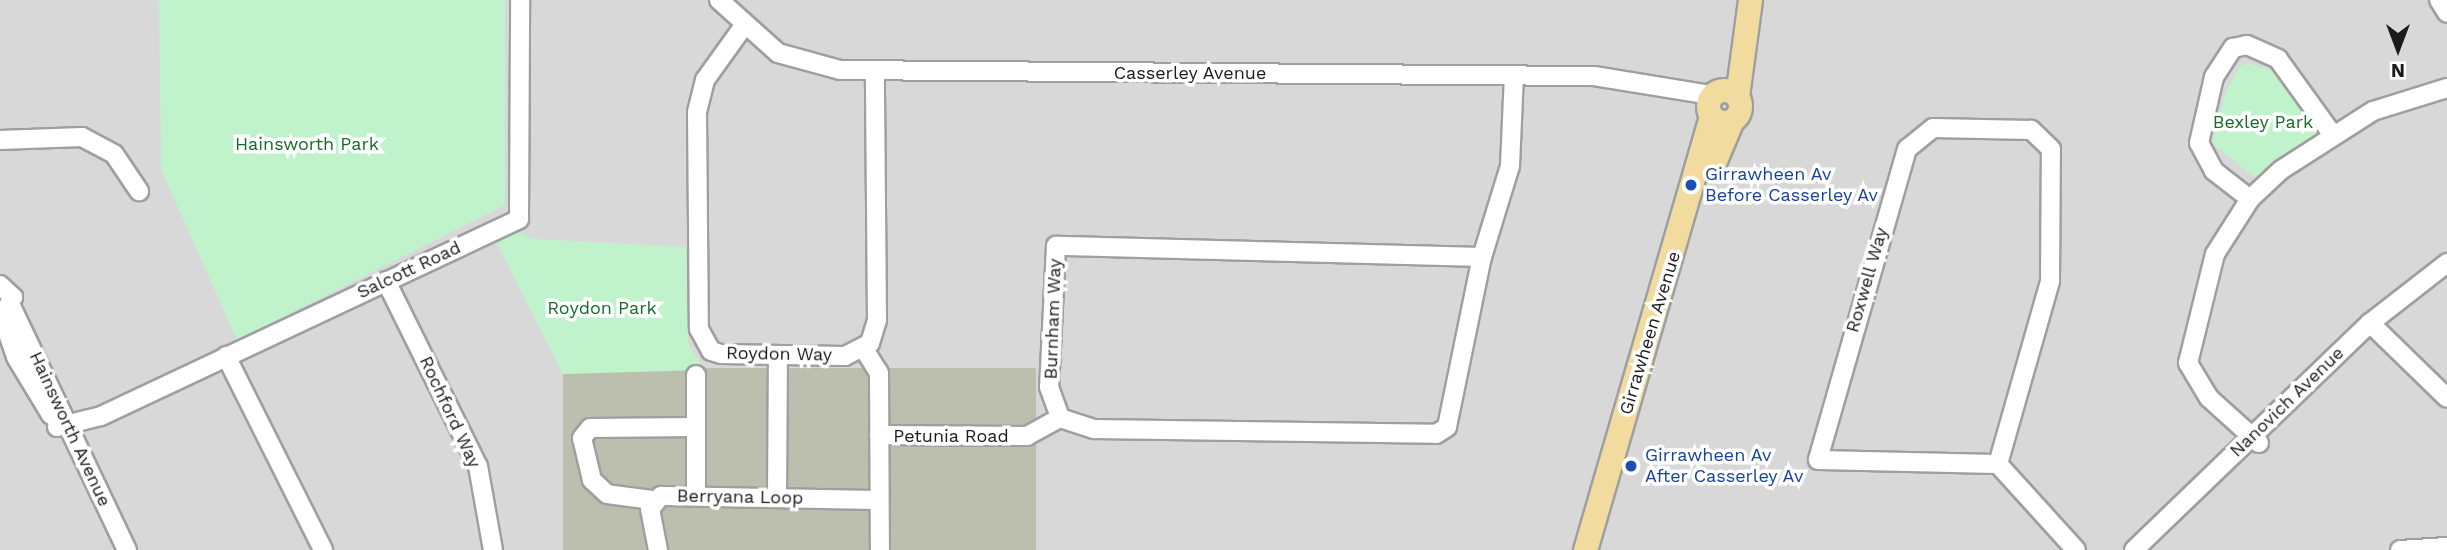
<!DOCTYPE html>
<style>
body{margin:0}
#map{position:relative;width:2447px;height:550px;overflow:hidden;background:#ebe9e1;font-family:"Work Sans",sans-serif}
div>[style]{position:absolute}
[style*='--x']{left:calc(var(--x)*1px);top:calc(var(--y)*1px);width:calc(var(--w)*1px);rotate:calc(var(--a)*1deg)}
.residential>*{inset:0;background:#d9d8d8;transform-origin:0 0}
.construction>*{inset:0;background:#bcbfae;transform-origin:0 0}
.park>*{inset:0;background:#c0f3cc}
.roads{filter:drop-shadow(2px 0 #9f9f9f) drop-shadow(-2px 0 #9f9f9f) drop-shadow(0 2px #9f9f9f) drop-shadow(0 -2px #9f9f9f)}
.minor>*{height:18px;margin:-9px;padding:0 9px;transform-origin:9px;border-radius:9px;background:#fff}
.major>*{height:23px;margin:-11.5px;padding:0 11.5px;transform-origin:11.5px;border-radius:11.5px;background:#f2db9f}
.major>.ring{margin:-11.5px;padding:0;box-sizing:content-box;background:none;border:23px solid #f2db9f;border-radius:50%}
.dots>*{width:19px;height:19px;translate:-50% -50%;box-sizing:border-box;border:4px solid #fff;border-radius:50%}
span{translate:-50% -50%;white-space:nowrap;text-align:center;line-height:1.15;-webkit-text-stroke:7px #fff;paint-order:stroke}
.street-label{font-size:18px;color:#1b1b1b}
.park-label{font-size:18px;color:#156c29}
.transit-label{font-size:18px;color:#164399}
.left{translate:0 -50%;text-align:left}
.north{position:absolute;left:2363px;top:14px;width:70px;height:70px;-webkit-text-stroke:5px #fff;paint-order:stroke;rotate:180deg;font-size:19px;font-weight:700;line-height:28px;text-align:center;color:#1b1b1b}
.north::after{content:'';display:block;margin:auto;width:24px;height:32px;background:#1b1b1b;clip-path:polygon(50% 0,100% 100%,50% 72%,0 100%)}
</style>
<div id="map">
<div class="residential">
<div style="left:0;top:0;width:2447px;height:550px"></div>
</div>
<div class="construction">
<div style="left:1036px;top:368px;width:182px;height:473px;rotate:90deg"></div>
</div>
<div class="park">
<div style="clip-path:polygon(159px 0,505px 0,505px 205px,237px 340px,161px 169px)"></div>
<div style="clip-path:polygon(2249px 63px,2282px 74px,2322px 133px,2258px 180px,2212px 143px,2226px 92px,2240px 66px)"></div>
<div style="clip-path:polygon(514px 231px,534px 239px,686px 247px,688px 343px,704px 370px,563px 374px,496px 242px)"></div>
</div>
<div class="roads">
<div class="minor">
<div style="--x:719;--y:0;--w:79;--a:41.9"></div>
<div style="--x:778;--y:53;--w:64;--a:15.3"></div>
<div style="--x:840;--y:70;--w:754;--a:0.46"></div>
<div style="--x:1594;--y:76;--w:119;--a:9.2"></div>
<div style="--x:2439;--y:0;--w:15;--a:58"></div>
<div style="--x:743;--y:27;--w:65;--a:125.6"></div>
<div style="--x:705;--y:80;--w:33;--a:104"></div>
<div style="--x:697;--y:112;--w:217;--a:89.5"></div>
<div style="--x:699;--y:329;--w:25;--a:61"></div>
<div style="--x:711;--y:351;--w:10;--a:17"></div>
<div style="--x:721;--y:354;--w:124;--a:0.9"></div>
<div style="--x:845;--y:356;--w:28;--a:-27"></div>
<div style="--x:870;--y:343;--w:24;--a:-73"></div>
<div style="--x:877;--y:320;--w:249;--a:-90.5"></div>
<div style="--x:0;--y:140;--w:82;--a:-2.1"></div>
<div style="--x:82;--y:137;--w:36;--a:28"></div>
<div style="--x:114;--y:154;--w:45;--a:56"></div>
<div style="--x:2250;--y:199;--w:46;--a:-142.1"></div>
<div style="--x:2214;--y:171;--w:32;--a:-118"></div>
<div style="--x:2199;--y:143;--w:68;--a:-77.2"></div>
<div style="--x:2214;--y:77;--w:35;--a:-57"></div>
<div style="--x:2233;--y:48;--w:14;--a:-12"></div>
<div style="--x:2247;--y:45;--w:34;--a:24"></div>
<div style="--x:2278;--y:59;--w:92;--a:54.2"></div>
<div style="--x:1482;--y:257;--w:426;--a:-178.5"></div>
<div style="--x:1056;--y:246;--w:141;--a:92.8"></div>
<div style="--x:1049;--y:387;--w:33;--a:70"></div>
<div style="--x:1060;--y:418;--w:36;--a:18"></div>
<div style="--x:1094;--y:429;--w:342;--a:0.8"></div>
<div style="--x:1436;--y:434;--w:13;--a:-32"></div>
<div style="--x:1447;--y:427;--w:174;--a:-78.4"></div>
<div style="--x:1482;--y:257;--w:95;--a:-72.9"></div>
<div style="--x:1510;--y:166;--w:90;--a:-87.5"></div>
<div style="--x:386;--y:281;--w:207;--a:63.6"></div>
<div style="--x:478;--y:466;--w:85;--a:79.9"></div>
<div style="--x:0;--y:285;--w:18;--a:43"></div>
<div style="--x:13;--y:297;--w:21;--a:119"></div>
<div style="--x:12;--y:308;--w:268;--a:64.6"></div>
<div style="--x:2;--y:316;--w:43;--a:71.1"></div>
<div style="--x:16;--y:357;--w:68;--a:58.9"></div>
<div style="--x:2370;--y:323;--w:107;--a:44.2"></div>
<div style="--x:864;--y:349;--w:28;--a:58"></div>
<div style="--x:879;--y:373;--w:177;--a:89.7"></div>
<div style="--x:226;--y:356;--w:217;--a:63.4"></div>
<div style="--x:696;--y:375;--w:117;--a:90"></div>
<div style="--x:57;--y:427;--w:45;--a:-14"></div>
<div style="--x:101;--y:416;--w:462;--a:-25.2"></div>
<div style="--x:519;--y:219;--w:219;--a:-89.7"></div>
<div style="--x:879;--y:435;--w:148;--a:0.4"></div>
<div style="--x:1027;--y:436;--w:38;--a:-29"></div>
<div style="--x:2259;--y:443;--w:67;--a:-138"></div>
<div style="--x:2209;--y:398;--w:41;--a:-121"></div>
<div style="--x:2188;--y:363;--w:112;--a:-76.1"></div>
<div style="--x:2215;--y:254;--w:65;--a:-57.5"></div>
<div style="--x:2250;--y:199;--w:42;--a:-43.1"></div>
<div style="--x:2281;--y:170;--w:109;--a:-32.7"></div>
<div style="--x:2373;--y:111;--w:77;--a:-17.3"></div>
<div style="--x:1998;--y:464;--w:190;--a:-74.1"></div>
<div style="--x:2050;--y:281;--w:132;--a:-89.6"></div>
<div style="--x:2051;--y:149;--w:28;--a:-136"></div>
<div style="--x:2031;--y:130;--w:98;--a:-178.8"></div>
<div style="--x:1933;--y:128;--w:33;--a:141"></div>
<div style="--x:1907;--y:149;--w:323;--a:106"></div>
<div style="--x:1818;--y:460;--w:180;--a:1.3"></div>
<div style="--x:1998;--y:464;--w:116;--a:47.8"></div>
<div style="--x:777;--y:495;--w:139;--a:-89.6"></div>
<div style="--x:652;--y:500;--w:45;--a:-172.4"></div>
<div style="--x:607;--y:494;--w:21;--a:-137"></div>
<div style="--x:592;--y:480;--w:43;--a:-103.4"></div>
<div style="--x:582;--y:438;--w:13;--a:-51"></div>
<div style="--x:590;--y:428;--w:106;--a:-0.5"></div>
<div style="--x:658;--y:550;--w:42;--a:-101"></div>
<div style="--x:650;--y:509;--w:17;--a:-50"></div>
<div style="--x:661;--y:496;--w:218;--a:1.1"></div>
<div style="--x:2134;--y:550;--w:327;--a:-43.9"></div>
<div style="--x:2370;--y:323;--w:98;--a:-37.9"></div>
<div style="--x:2400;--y:550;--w:47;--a:-3.7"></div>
</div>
<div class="major">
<div class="ring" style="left:1708px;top:90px;width:9px;height:9px"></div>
<div style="--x:1737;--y:96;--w:97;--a:-82.3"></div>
<div style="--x:1713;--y:165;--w:49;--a:-67.1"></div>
<div style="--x:1585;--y:550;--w:452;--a:-73.8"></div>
</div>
</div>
<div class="dots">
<div style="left:1691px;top:185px;background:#1a4fb4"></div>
<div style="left:1631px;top:466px;background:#1a4fb4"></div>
</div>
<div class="street-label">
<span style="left:1190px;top:73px">Casserley Avenue</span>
<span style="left:409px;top:270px;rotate:-25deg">Salcott Road</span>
<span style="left:1867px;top:280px;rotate:-74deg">Roxwell Way</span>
<span style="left:1053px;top:319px;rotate:-88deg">Burnham Way</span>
<span style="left:1650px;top:333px;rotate:-73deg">Girrawheen Avenue</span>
<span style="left:779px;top:354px;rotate:1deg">Roydon Way</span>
<span style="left:2287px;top:402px;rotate:-44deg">Nanovich Avenue</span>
<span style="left:450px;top:412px;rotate:65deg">Rochford Way</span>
<span style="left:70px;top:429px;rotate:65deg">Hainsworth Avenue</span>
<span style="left:951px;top:436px">Petunia Road</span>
<span style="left:740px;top:497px;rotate:1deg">Berryana Loop</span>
</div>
<div class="park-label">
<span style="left:2263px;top:122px">Bexley Park</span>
<span style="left:307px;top:144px">Hainsworth Park</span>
<span style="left:602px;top:308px">Roydon Park</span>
</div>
<div class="transit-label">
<span class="left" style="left:1705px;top:185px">Girrawheen Av<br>Before Casserley Av</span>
<span class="left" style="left:1645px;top:466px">Girrawheen Av<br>After Casserley Av</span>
</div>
<div class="north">N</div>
</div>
